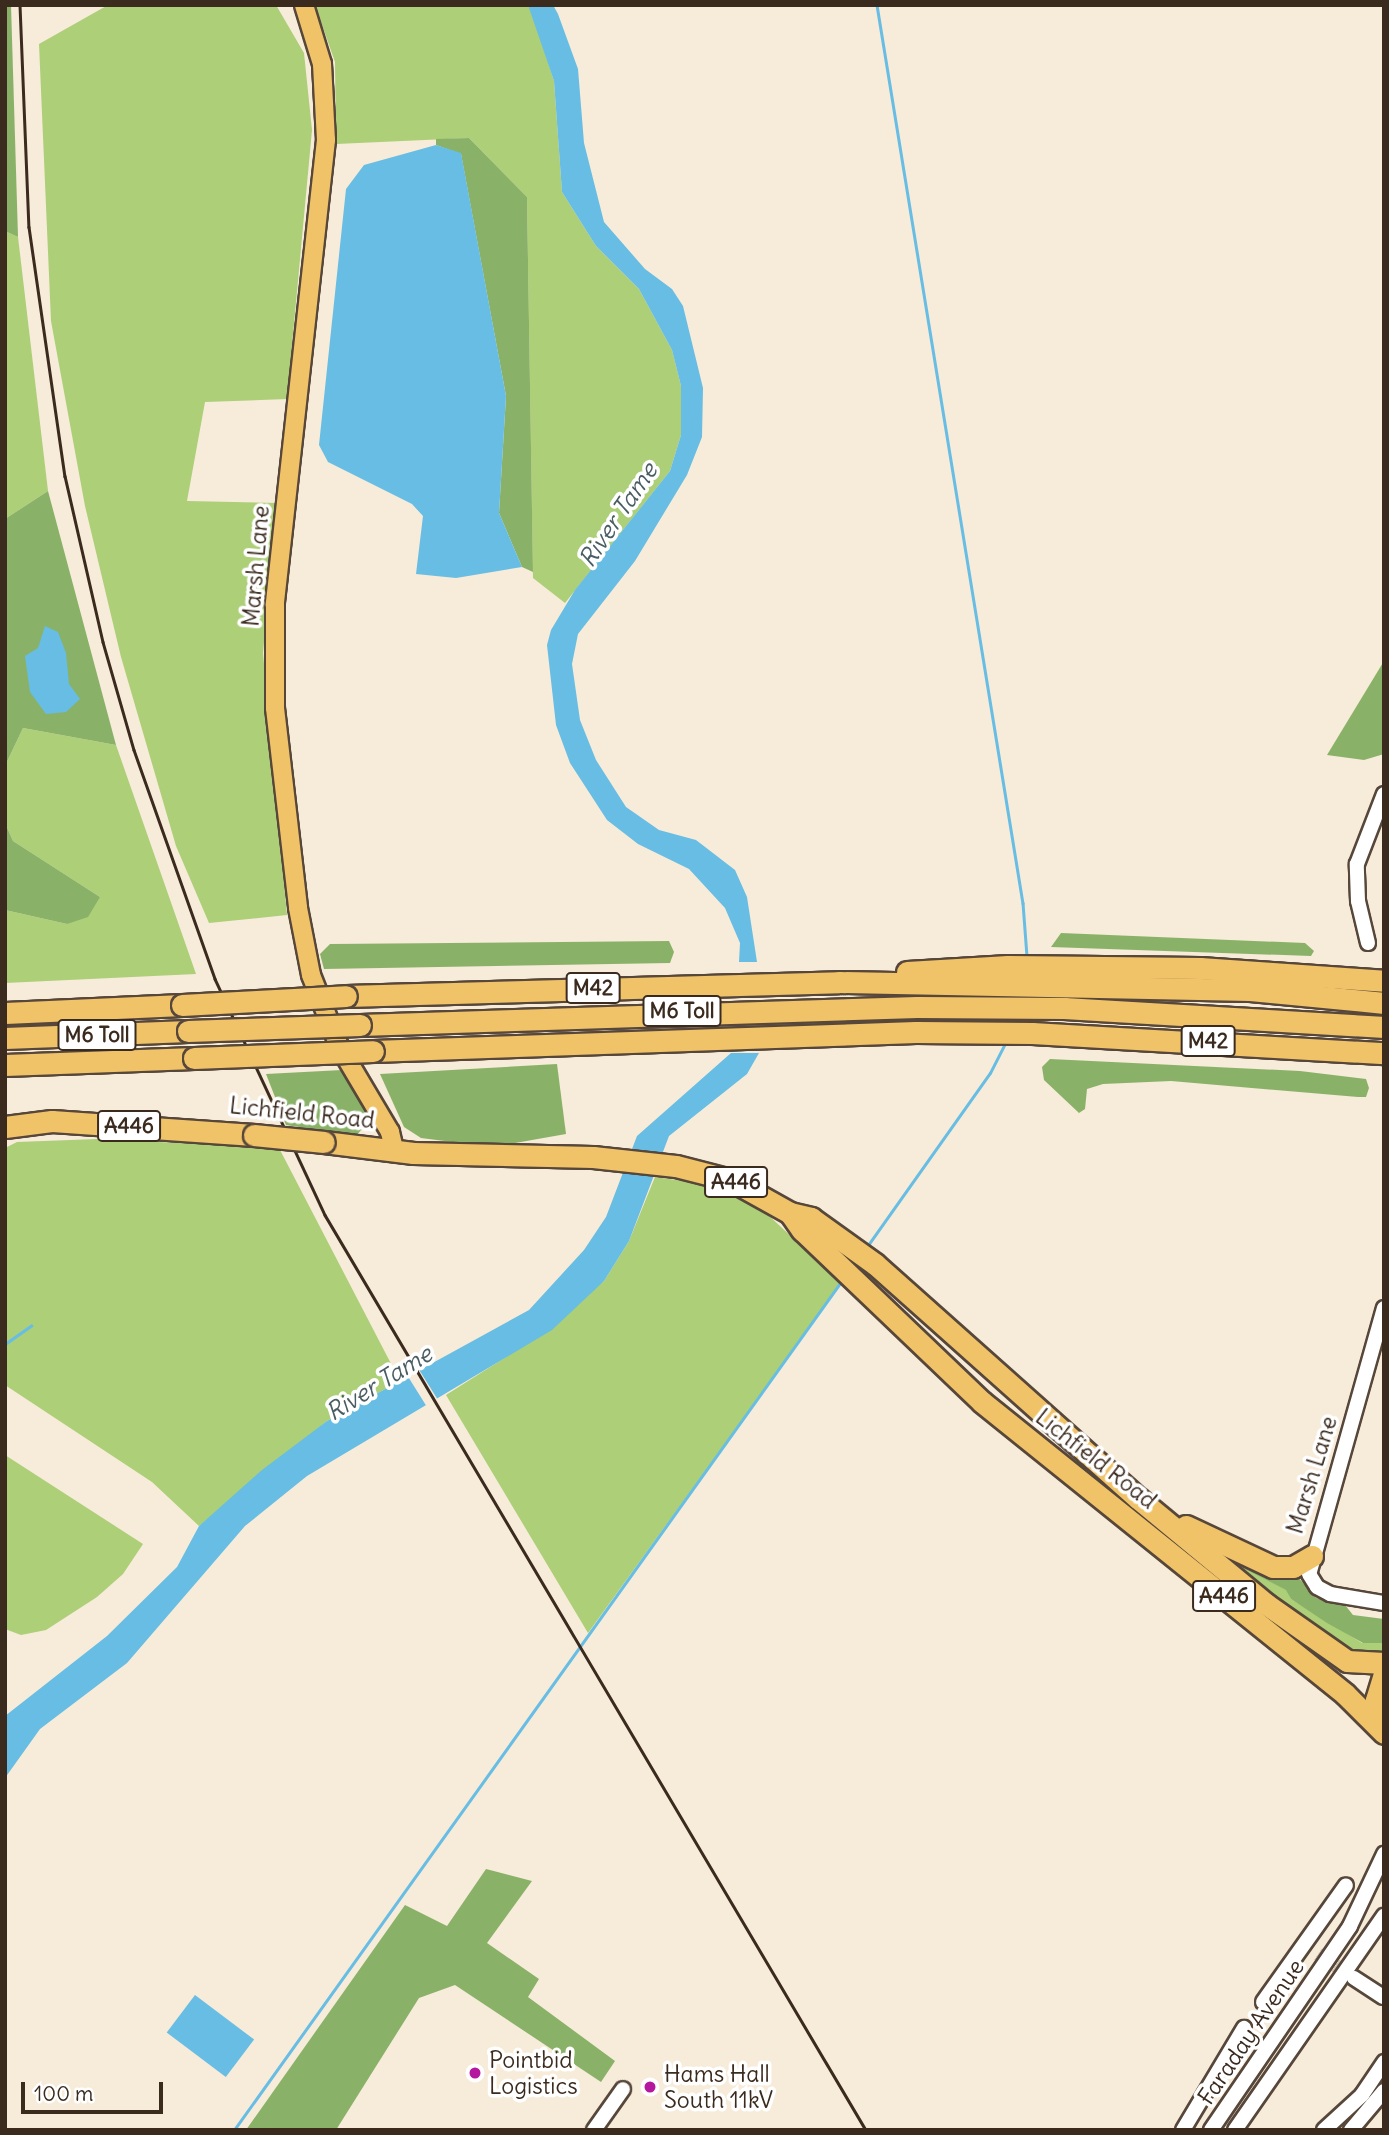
<!DOCTYPE html>
<style>
body{margin:0}
#map{position:relative;width:1389px;height:2135px;overflow:hidden;background:#f7ebd9;font-family:Delius,sans-serif}
div>[style]{position:absolute}
[style*='--x']{left:calc(var(--x)*1px);top:calc(var(--y)*1px);width:calc(var(--w)*1px);rotate:calc(var(--a)*1deg)}
.green>*{inset:0;background:#accf78}
.forest>*{inset:0;background:#89b268}
.water>*{inset:0;background:#67bde3;transform-origin:0 0}
.pier>*{inset:0;background:#f7ebd9;transform-origin:0 0}
.stream>*{height:2.5px;margin:-1.25px;padding:0 1.25px;transform-origin:1.25px;border-radius:1.25px;background:#67bde3}
.minor-tunnel>*{height:14px;margin-top:-7px;transform-origin:0;background:repeating-linear-gradient(90deg,#d1c4b4 0 14px,transparent 0 21px)}
.roads{filter:drop-shadow(2px 0 #57473a) drop-shadow(-2px 0 #57473a) drop-shadow(0 2px #57473a) drop-shadow(0 -2px #57473a)}
.minor>*{height:14px;margin:-7px;padding:0 7px;transform-origin:7px;border-radius:7px;background:#fff}
.major>*{height:18px;margin:-9px;padding:0 9px;transform-origin:9px;border-radius:9px;background:#f1c369}
.highway>*{height:21px;margin:-10.5px;padding:0 10.5px;transform-origin:10.5px;border-radius:10.5px;background:#f1c369}
.rail>*{height:2.5px;margin:-1.25px;padding:0 1.25px;transform-origin:1.25px;border-radius:1.25px;background:#3b2a1e}
.bridges{filter:drop-shadow(2px 0 #57473a) drop-shadow(-2px 0 #57473a) drop-shadow(0 2px #57473a) drop-shadow(0 -2px #57473a)}
.highway-bridge>*{height:21px;margin:-10.5px;padding:0 10.5px;transform-origin:10.5px;border-radius:10.5px;background:#f1c369}
.dots>*{width:19px;height:19px;translate:-50% -50%;box-sizing:border-box;border:4px solid #fff;border-radius:50%}
span{translate:-50% -50%;white-space:nowrap;text-align:center;line-height:1.15;-webkit-text-stroke:7px #fff;paint-order:stroke}
.shield-label span{padding:2px 5px;background:#fff;border:2px solid;border-radius:5px;-webkit-text-stroke-width:0}
.shield-label{font-size:21px;color:#3b2a1e;font-weight:700}
.street-label{font-size:23px;color:#3b2a1e}
.poi-label{font-size:23px;color:#3b2a1e}
.left{translate:0 -50%;text-align:left}
.water-label{font-size:24px;color:#4a5d63;font-style:italic}
.frame{position:absolute;inset:0;border:7px solid #3b2a1e;pointer-events:none}
.scale{position:absolute;left:21px;top:2082px;width:142px;height:32px;box-sizing:border-box;border:4px solid #3b2a1e;border-top:0;padding-left:9px;font-size:21px;line-height:24px;white-space:nowrap;color:#3b2a1e;-webkit-text-stroke:5px #fff;paint-order:stroke}
</style>
<div id="map">
<div class="green">
<div style="clip-path:polygon(108px 5px,276px 5px,304px 53px,312px 130px,287px 399px,205px 402px,187px 501px,277px 503px,263px 653px,287px 915px,209px 923px,176px 846px,121px 657px,85px 506px,51px 321px,39px 44px)"></div>
<div style="clip-path:polygon(315px 5px,528px 5px,531px 10px,554px 81px,562px 192px,596px 246px,639px 289px,672px 350px,681px 386px,681px 435px,670px 471px,565px 603px,533px 578px,527px 197px,469px 138px,336px 144px,335px 62px)"></div>
<div style="clip-path:polygon(5px 231px,18px 237px,48px 491px,5px 519px)"></div>
<div style="clip-path:polygon(23px 728px,116px 745px,196px 974px,5px 983px,5px 910px,67px 924px,100px 897px,13px 841px,5px 823px,5px 766px)"></div>
<div style="clip-path:polygon(97px 1139px,279px 1148px,400px 1381px,327px 1421px,199px 1526px,152px 1482px,5px 1385px,5px 1148px,17px 1142px)"></div>
<div style="clip-path:polygon(655px 1177px,705px 1184px,752px 1200px,841px 1283px,588px 1633px,446px 1395px,506px 1357px,604px 1281px,629px 1241px)"></div>
<div style="clip-path:polygon(5px 1455px,143px 1544px,123px 1574px,97px 1597px,46px 1630px,21px 1635px,5px 1629px)"></div>
<div style="clip-path:polygon(1195px 1538px,1273px 1573px,1244px 1568px,1287px 1590px,1291px 1599px,1362px 1643px,1384px 1643px,1384px 1654px,1355px 1657px)"></div>
</div>
<div class="forest">
<div style="clip-path:polygon(5px 5px,11px 5px,18px 237px,5px 231px)"></div>
<div style="clip-path:polygon(469px 138px,527px 197px,533px 572px,522px 567px,499px 513px,506px 396px,461px 154px,436px 145px,436px 139px)"></div>
<div style="clip-path:polygon(48px 491px,116px 745px,23px 728px,5px 766px,5px 519px)"></div>
<div style="clip-path:polygon(1384px 661px,1384px 754px,1364px 760px,1327px 755px)"></div>
<div style="clip-path:polygon(5px 823px,13px 841px,100px 897px,88px 917px,67px 924px,5px 910px)"></div>
<div style="clip-path:polygon(1061px 933px,1305px 943px,1314px 951px,1311px 956px,1051px 947px)"></div>
<div style="clip-path:polygon(669px 941px,674px 952px,670px 963px,324px 969px,320px 954px,330px 944px)"></div>
<div style="clip-path:polygon(1050px 1059px,1300px 1071px,1366px 1079px,1369px 1088px,1366px 1097px,1358px 1097px,1171px 1081px,1103px 1084px,1087px 1089px,1085px 1109px,1079px 1113px,1044px 1080px,1042px 1067px)"></div>
<div style="clip-path:polygon(557px 1064px,566px 1134px,492px 1147px,421px 1138px,404px 1127px,380px 1074px)"></div>
<div style="clip-path:polygon(342px 1070px,366px 1108px,366px 1124px,356px 1136px,286px 1125px,266px 1074px)"></div>
<div style="clip-path:polygon(1247px 1565px,1298px 1577px,1316px 1598px,1345px 1605px,1353px 1615px,1384px 1619px,1384px 1643px,1363px 1643px,1327px 1623px,1291px 1599px,1286px 1590px,1243px 1568px)"></div>
<div style="clip-path:polygon(486px 1869px,532px 1881px,487px 1943px,539px 1979px,528px 1997px,615px 2061px,601px 2082px,455px 1985px,419px 1998px,336px 2130px,246px 2130px,405px 1905px,447px 1926px)"></div>
</div>
<div class="water">
<div style="clip-path:polygon(528px 5px,553px 5px,558px 14px,578px 69px,584px 143px,604px 222px,645px 269px,672px 289px,683px 306px,703px 388px,702px 437px,687px 475px,635px 561px,578px 634px,572px 664px,580px 720px,596px 760px,626px 807px,659px 830px,696px 840px,735px 870px,747px 897px,757px 962px,739px 962px,740px 943px,725px 908px,689px 869px,638px 844px,607px 820px,570px 763px,556px 725px,547px 645px,551px 630px,575px 590px,670px 471px,681px 435px,681px 386px,672px 350px,639px 289px,596px 246px,562px 192px,554px 81px)"></div>
<div style="clip-path:polygon(436px 145px,461px 153px,506px 396px,499px 513px,522px 567px,456px 578px,416px 574px,423px 516px,412px 504px,328px 462px,319px 445px,346px 189px,364px 165px)"></div>
<div style="clip-path:polygon(45px 626px,58px 632px,66px 653px,69px 684px,80px 699px,66px 712px,46px 714px,30px 692px,25px 656px,38px 648px)"></div>
<div style="clip-path:polygon(731px 1053px,759px 1053px,747px 1074px,669px 1136px,629px 1241px,604px 1281px,552px 1330px,307px 1476px,245px 1526px,127px 1663px,40px 1729px,5px 1778px,5px 1716px,107px 1636px,177px 1567px,199px 1526px,262px 1470px,327px 1421px,529px 1310px,584px 1250px,606px 1217px,637px 1136px)"></div>
<div style="left:195px;top:1995px;width:74px;height:47px;rotate:37deg"></div>
</div>
<div class="pier">
<div style="left:418px;top:1368px;width:41px;height:13px;rotate:58deg"></div>
</div>
<div class="stream">
<div style="--x:877;--y:5;--w:910;--a:80.77"></div>
<div style="--x:1023;--y:903;--w:53;--a:85.7"></div>
<div style="--x:866;--y:1248;--w:214;--a:-54.7"></div>
<div style="--x:990;--y:1073;--w:34;--a:-63"></div>
<div style="--x:5;--y:1344;--w:32;--a:-35"></div>
<div style="--x:234;--y:2130;--w:1046;--a:-54.41"></div>
</div>
<div class="minor-tunnel">
<div style="--x:1318;--y:1954;--w:42;--a:33.3"></div>
</div>
<div class="roads">
<div class="minor">
<div style="--x:1368;--y:943;--w:43;--a:-103.4"></div>
<div style="--x:1358;--y:901;--w:37;--a:-92"></div>
<div style="--x:1357;--y:864;--w:75;--a:-68.9"></div>
<div style="--x:1384;--y:1308;--w:276;--a:105.7"></div>
<div style="--x:1309;--y:1574;--w:15;--a:58"></div>
<div style="--x:1317;--y:1587;--w:15;--a:28"></div>
<div style="--x:1330;--y:1594;--w:55;--a:9.5"></div>
<div style="--x:1354;--y:1978;--w:35;--a:33"></div>
<div style="--x:1263;--y:2002;--w:143;--a:-54.6"></div>
<div style="--x:594;--y:2130;--w:50;--a:-54.7"></div>
<div style="--x:1183;--y:2130;--w:119;--a:-59.1"></div>
<div style="--x:1211;--y:2130;--w:247;--a:-55.7"></div>
<div style="--x:1350;--y:1926;--w:80;--a:-64.7"></div>
<div style="--x:1235;--y:2130;--w:261;--a:-55.2"></div>
<div style="--x:1324;--y:2130;--w:52;--a:-42.6"></div>
<div style="--x:1362;--y:2095;--w:40;--a:-56"></div>
<div style="--x:1351;--y:2130;--w:51;--a:-49.8"></div>
</div>
<div class="major">
<div style="--x:304;--y:5;--w:62;--a:73"></div>
<div style="--x:322;--y:64;--w:76;--a:87"></div>
<div style="--x:326;--y:140;--w:468;--a:96.3"></div>
<div style="--x:275;--y:605;--w:103;--a:90"></div>
<div style="--x:275;--y:708;--w:201;--a:83.4"></div>
<div style="--x:298;--y:908;--w:68;--a:79"></div>
<div style="--x:311;--y:975;--w:76;--a:68.5"></div>
<div style="--x:339;--y:1046;--w:100;--a:59.3"></div>
<div style="--x:390;--y:1132;--w:18;--a:77"></div>
</div>
<div class="highway">
<div style="--x:907;--y:972;--w:101;--a:-3.4"></div>
<div style="--x:1008;--y:966;--w:192;--a:0.6"></div>
<div style="--x:1200;--y:968;--w:184;--a:4"></div>
<div style="--x:346;--y:996;--w:493;--a:-1.6"></div>
<div style="--x:839;--y:982;--w:411;--a:1.1"></div>
<div style="--x:1250;--y:990;--w:135;--a:5.5"></div>
<div style="--x:5;--y:1013;--w:177;--a:-2.6"></div>
<div style="--x:360;--y:1025;--w:557;--a:-1.85"></div>
<div style="--x:917;--y:1007;--w:147;--a:0.4"></div>
<div style="--x:1064;--y:1008;--w:321;--a:3.4"></div>
<div style="--x:5;--y:1038;--w:183;--a:-2.2"></div>
<div style="--x:373;--y:1051;--w:543;--a:-2"></div>
<div style="--x:916;--y:1032;--w:116;--a:0.5"></div>
<div style="--x:1032;--y:1033;--w:353;--a:3.3"></div>
<div style="--x:5;--y:1065;--w:189;--a:-2.1"></div>
<div style="--x:5;--y:1127;--w:47;--a:-7.3"></div>
<div style="--x:52;--y:1121;--w:202;--a:4"></div>
<div style="--x:324;--y:1142;--w:90;--a:7"></div>
<div style="--x:413;--y:1153;--w:180;--a:1.3"></div>
<div style="--x:593;--y:1157;--w:83;--a:6.2"></div>
<div style="--x:676;--y:1166;--w:57;--a:14.3"></div>
<div style="--x:731;--y:1180;--w:68;--a:29.2"></div>
<div style="--x:790;--y:1213;--w:22;--a:13"></div>
<div style="--x:811;--y:1218;--w:79;--a:35.7"></div>
<div style="--x:875;--y:1264;--w:353;--a:41.7"></div>
<div style="--x:1139;--y:1499;--w:165;--a:39.6"></div>
<div style="--x:1266;--y:1604;--w:99;--a:35.1"></div>
<div style="--x:1347;--y:1661;--w:37;--a:3"></div>
<div style="--x:790;--y:1213;--w:21;--a:55"></div>
<div style="--x:802;--y:1230;--w:249;--a:43.7"></div>
<div style="--x:982;--y:1402;--w:466;--a:38.8"></div>
<div style="--x:1345;--y:1694;--w:55;--a:45"></div>
<div style="--x:1186;--y:1526;--w:96;--a:25.2"></div>
<div style="--x:1273;--y:1567;--w:20;--a:0"></div>
<div style="--x:1293;--y:1567;--w:22;--a:-30"></div>
<div style="--x:1383;--y:1730;--w:31;--a:-103"></div>
<div style="--x:1376;--y:1700;--w:27;--a:-73"></div>
</div>
</div>
<div class="rail">
<div style="--x:20;--y:5;--w:222;--a:87.7"></div>
<div style="--x:29;--y:227;--w:252;--a:81.8"></div>
<div style="--x:65;--y:476;--w:170;--a:77.1"></div>
<div style="--x:103;--y:642;--w:112;--a:74"></div>
<div style="--x:134;--y:750;--w:243;--a:70.5"></div>
<div style="--x:215;--y:979;--w:260;--a:65"></div>
<div style="--x:325;--y:1215;--w:1063;--a:59.41"></div>
</div>
<div class="bridges">
<div class="highway-bridge">
<div style="--x:182;--y:1005;--w:164;--a:-3.1"></div>
<div style="--x:188;--y:1031;--w:172;--a:-2"></div>
<div style="--x:194;--y:1058;--w:179;--a:-2.2"></div>
<div style="--x:254;--y:1135;--w:70;--a:5.7"></div>
</div>
</div>
<div class="dots">
<div style="left:475px;top:2073px;background:#b5179e"></div>
<div style="left:650px;top:2087px;background:#b5179e"></div>
</div>
<div class="shield-label">
<span style="left:593px;top:988px">M42</span>
<span style="left:682px;top:1011px">M6 Toll</span>
<span style="left:97px;top:1035px">M6 Toll</span>
<span style="left:1208px;top:1041px">M42</span>
<span style="left:129px;top:1126px">A446</span>
<span style="left:736px;top:1182px">A446</span>
<span style="left:1224px;top:1596px">A446</span>
</div>
<div class="street-label">
<span style="left:256px;top:566px;rotate:-85deg">Marsh Lane</span>
<span style="left:302px;top:1113px;rotate:6deg">Lichfield Road</span>
<span style="left:1096px;top:1459px;rotate:38deg">Lichfield Road</span>
<span style="left:1312px;top:1475px;rotate:-73deg">Marsh Lane</span>
<span style="left:1251px;top:2032px;rotate:-56deg">Faraday Avenue</span>
</div>
<div class="poi-label">
<span class="left" style="left:489px;top:2073px">Pointbid<br>Logistics</span>
<span class="left" style="left:664px;top:2087px">Hams Hall<br>South 11kV</span>
</div>
<div class="water-label">
<span style="left:618px;top:515px;rotate:-56deg">River Tame</span>
<span style="left:379px;top:1383px;rotate:-32deg">River Tame</span>
</div>
<div class="frame"></div>
<div class="scale">100 m</div>
</div>
